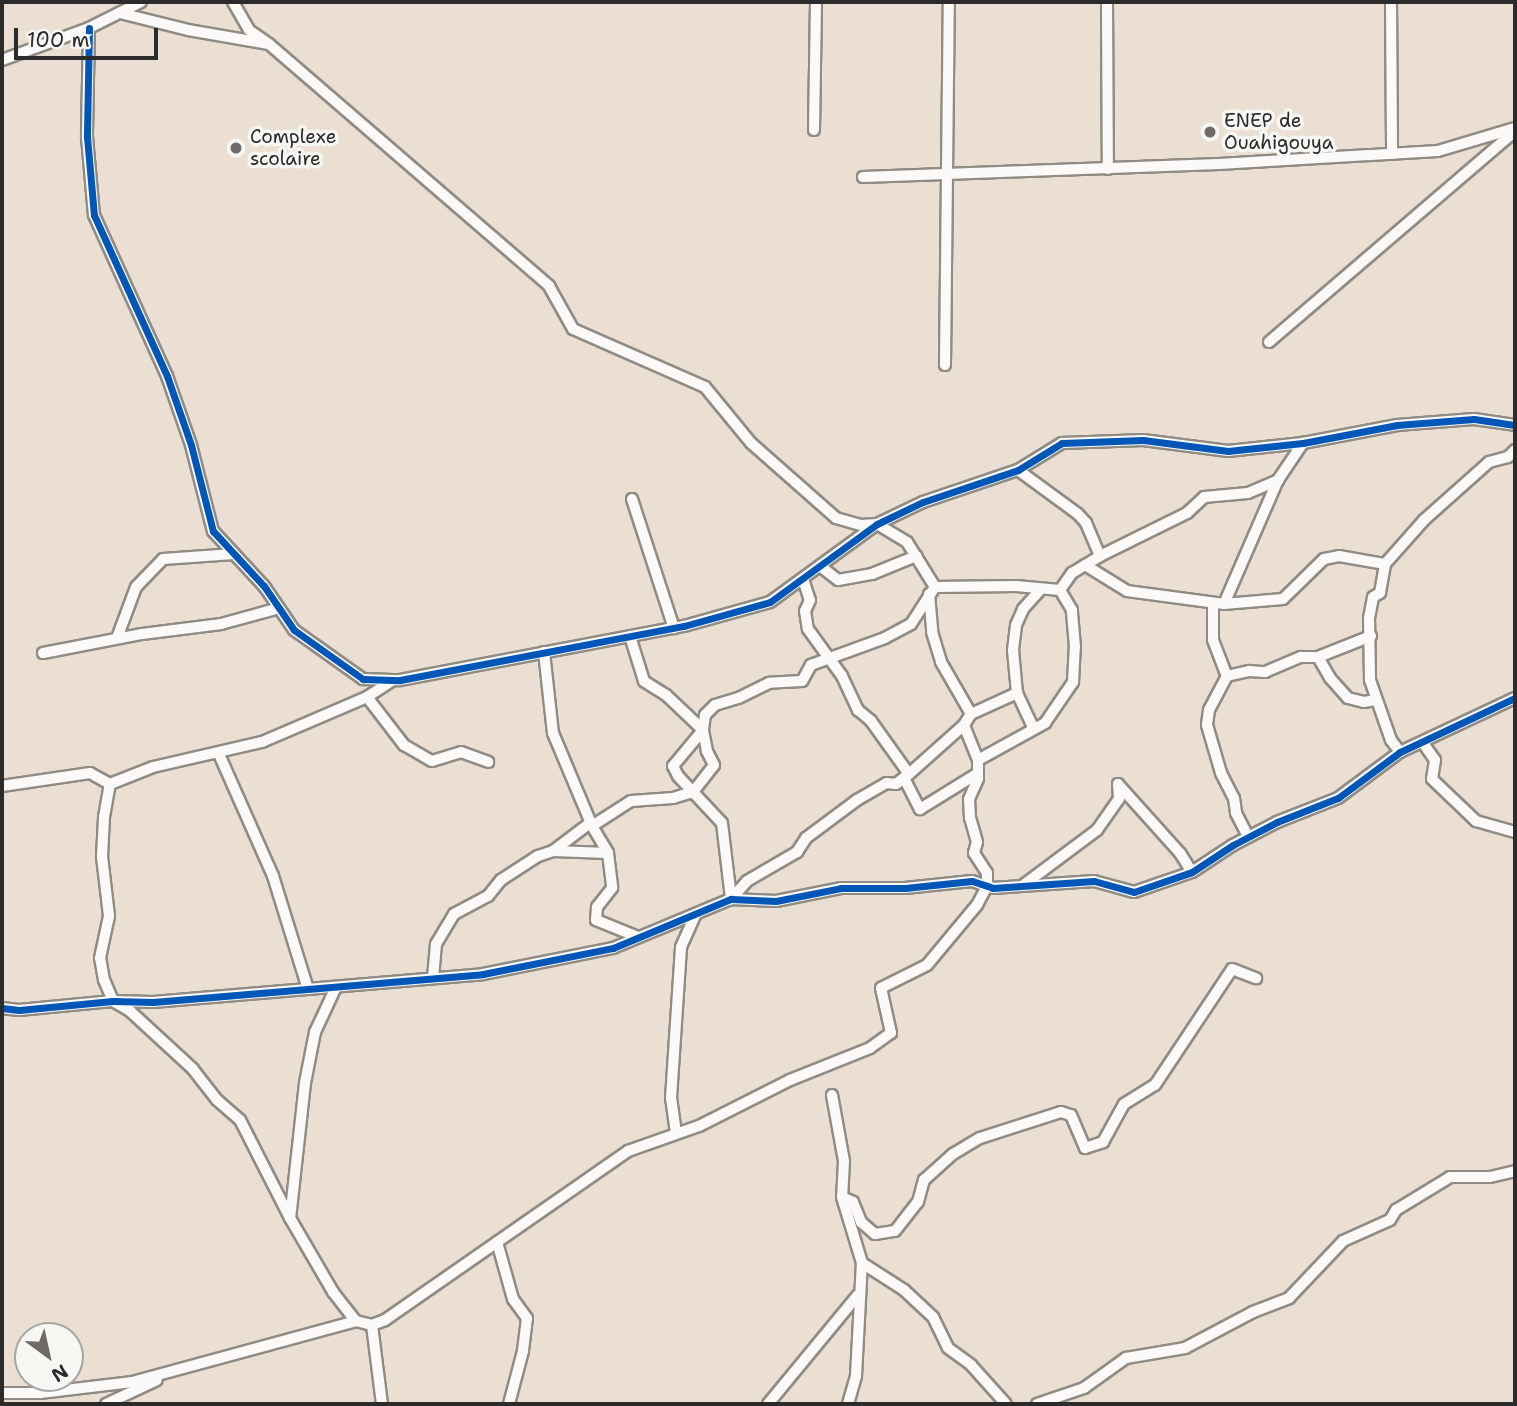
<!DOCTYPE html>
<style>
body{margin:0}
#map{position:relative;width:1517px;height:1406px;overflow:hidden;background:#eadfd2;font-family:"Shantell Sans",sans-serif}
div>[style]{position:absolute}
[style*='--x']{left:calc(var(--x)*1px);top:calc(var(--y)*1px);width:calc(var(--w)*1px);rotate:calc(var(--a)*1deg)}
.roads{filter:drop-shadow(2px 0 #908b84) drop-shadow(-2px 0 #908b84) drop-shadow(0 2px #908b84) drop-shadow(0 -2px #908b84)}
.minor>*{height:10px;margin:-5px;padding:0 5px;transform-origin:5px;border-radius:5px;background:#fcfaf8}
.cycleway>*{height:7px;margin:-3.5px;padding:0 3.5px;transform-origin:3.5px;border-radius:3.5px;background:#0057b8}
.dots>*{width:19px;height:19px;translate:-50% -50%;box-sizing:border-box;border:4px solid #f6f6f2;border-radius:50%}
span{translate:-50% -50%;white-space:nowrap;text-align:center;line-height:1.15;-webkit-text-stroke:7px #f6f6f2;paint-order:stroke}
.poi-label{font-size:19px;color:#2b2b2b}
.left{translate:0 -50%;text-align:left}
.frame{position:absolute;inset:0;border:4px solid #2b2b2b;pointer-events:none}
.north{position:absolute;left:14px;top:1322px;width:70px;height:70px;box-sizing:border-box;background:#f6f6f2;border:2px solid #a5a5a2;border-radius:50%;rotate:147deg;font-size:19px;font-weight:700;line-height:28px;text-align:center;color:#2b2b2b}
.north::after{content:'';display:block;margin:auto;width:24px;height:32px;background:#6e6a65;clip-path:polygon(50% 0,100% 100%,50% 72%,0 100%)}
.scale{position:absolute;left:14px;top:28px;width:144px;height:32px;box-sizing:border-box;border:4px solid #2b2b2b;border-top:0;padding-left:9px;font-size:21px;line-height:24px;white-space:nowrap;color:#2b2b2b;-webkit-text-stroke:5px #f6f6f2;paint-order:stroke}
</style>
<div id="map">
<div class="roads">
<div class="minor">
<div style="--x:233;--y:2;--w:32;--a:60"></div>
<div style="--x:249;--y:30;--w:21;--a:35"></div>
<div style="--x:1107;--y:2;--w:167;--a:89.7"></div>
<div style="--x:1391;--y:2;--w:152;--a:89.6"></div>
<div style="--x:120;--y:13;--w:70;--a:14"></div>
<div style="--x:188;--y:30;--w:82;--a:9.8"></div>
<div style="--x:269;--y:44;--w:370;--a:40.8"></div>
<div style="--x:549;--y:286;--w:49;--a:60.8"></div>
<div style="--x:573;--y:329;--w:144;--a:23.7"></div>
<div style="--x:705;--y:387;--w:72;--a:50.6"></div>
<div style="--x:751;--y:443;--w:113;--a:41.4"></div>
<div style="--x:836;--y:518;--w:26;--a:16"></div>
<div style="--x:861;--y:525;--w:16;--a:-4"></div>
<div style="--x:877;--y:524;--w:35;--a:31"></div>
<div style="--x:907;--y:542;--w:53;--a:58.1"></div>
<div style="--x:935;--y:587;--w:81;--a:-0.7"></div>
<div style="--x:1016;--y:586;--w:44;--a:5.2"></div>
<div style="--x:89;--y:28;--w:109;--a:91.1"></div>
<div style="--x:87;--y:137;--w:78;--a:84.9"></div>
<div style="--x:94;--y:215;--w:177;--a:65.6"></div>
<div style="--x:167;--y:376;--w:73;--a:70.8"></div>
<div style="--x:191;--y:445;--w:89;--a:75.7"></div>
<div style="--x:213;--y:531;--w:75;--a:47.2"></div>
<div style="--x:264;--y:586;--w:53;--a:55.7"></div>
<div style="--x:294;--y:630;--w:85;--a:35.4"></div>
<div style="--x:363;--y:679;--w:37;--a:2"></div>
<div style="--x:400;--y:680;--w:289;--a:-10.8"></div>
<div style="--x:684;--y:626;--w:89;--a:-15.6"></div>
<div style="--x:770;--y:602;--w:132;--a:-36.1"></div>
<div style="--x:877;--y:524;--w:51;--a:-25.6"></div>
<div style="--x:923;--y:502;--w:100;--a:-18.6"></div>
<div style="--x:1018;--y:470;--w:52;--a:-31.5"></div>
<div style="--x:1062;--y:443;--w:81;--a:-2.1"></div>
<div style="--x:1143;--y:440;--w:86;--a:7.4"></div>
<div style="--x:1228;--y:451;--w:75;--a:-6.1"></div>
<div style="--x:1303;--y:443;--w:96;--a:-10.8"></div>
<div style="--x:1397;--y:425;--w:77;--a:-4.5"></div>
<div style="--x:1474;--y:419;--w:41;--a:8.3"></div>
<div style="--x:2;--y:60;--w:93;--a:-20.2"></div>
<div style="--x:89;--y:28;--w:58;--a:-26.6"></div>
<div style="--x:814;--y:130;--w:128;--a:-89.1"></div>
<div style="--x:863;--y:177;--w:356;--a:-2.1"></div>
<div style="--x:1219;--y:164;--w:219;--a:-3.4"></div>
<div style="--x:1438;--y:151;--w:80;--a:-16.6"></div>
<div style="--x:1269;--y:342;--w:324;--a:-40.6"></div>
<div style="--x:945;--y:365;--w:363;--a:-89.4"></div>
<div style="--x:1018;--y:470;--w:74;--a:36.3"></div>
<div style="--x:1078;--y:514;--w:12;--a:48"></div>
<div style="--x:1086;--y:523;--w:36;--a:67"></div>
<div style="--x:632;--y:499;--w:136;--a:72"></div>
<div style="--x:1085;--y:565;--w:49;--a:31.8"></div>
<div style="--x:1127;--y:591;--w:98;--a:7.6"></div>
<div style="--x:1224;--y:604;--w:135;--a:-66.5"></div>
<div style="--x:1278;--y:480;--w:45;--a:-56"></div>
<div style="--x:820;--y:566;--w:23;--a:38"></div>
<div style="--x:838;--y:580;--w:35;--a:-10"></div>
<div style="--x:872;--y:574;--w:48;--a:-22.2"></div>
<div style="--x:803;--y:579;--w:22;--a:72"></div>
<div style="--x:810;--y:600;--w:12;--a:114"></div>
<div style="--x:805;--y:611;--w:18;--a:81"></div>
<div style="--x:808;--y:629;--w:58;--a:54.1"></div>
<div style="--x:842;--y:676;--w:38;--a:65"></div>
<div style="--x:858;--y:710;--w:17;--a:40"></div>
<div style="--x:871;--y:721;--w:65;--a:54.4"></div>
<div style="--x:935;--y:587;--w:44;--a:123"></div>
<div style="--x:911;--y:624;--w:30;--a:152"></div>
<div style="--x:885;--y:638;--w:79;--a:160"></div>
<div style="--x:811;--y:665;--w:18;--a:119"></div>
<div style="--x:802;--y:681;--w:33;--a:177"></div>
<div style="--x:769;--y:683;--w:34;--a:154"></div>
<div style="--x:738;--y:698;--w:24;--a:163"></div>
<div style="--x:715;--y:705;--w:14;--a:135"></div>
<div style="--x:705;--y:715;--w:15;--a:98"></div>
<div style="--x:703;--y:730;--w:47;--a:129.8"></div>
<div style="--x:673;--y:766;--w:11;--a:63"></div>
<div style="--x:678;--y:776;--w:64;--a:46.9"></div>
<div style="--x:722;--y:823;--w:77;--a:83.2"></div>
<div style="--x:731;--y:899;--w:24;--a:-48"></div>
<div style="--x:747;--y:881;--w:58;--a:-30.1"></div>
<div style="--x:797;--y:852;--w:17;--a:-57"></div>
<div style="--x:806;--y:838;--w:64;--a:-36.7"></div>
<div style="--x:857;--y:800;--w:34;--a:-30"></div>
<div style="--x:887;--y:783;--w:9;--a:6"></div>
<div style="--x:896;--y:784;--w:16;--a:-38"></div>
<div style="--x:909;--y:774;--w:74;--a:-41.7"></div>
<div style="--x:964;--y:725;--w:13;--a:-58"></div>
<div style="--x:971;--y:714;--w:51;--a:-24.5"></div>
<div style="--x:1017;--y:693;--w:43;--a:-95.3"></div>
<div style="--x:1013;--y:650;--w:25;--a:-83"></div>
<div style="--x:1016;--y:625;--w:17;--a:-66"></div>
<div style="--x:1023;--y:609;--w:25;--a:-48"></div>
<div style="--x:1060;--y:590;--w:21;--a:-55"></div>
<div style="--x:1072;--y:573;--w:33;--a:-31"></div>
<div style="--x:1100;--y:556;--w:97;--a:-26.3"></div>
<div style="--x:1187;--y:513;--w:23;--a:-43"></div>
<div style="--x:1204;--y:497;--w:44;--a:-5.2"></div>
<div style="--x:1248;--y:493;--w:33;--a:-23"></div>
<div style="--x:929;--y:594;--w:38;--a:85"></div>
<div style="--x:932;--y:632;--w:31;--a:73"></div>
<div style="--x:941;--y:662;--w:60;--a:60"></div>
<div style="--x:1213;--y:603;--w:37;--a:90"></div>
<div style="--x:1213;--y:640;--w:39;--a:69"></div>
<div style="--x:1227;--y:676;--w:38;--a:118"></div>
<div style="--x:1209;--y:710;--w:15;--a:98"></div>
<div style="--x:1207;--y:725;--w:50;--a:73.7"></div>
<div style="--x:1221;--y:773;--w:28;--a:63"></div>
<div style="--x:1234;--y:798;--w:15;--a:82"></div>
<div style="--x:1236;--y:813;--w:27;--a:63"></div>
<div style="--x:1224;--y:604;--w:59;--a:-4.8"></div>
<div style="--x:1283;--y:599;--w:57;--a:-44.3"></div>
<div style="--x:1324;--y:559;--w:15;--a:-11"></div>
<div style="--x:1339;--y:556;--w:47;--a:9.9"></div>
<div style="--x:117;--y:638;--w:54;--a:-69.6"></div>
<div style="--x:136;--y:587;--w:39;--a:-46"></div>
<div style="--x:163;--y:559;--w:71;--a:-4"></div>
<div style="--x:544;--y:652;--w:81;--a:83.7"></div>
<div style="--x:553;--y:733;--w:101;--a:67.2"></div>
<div style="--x:592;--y:826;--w:31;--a:59"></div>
<div style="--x:608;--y:853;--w:35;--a:83"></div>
<div style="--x:612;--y:888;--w:24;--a:128"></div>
<div style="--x:597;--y:907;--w:13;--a:94"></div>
<div style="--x:596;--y:920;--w:45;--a:22"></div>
<div style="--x:43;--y:653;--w:101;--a:-10.9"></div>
<div style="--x:142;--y:634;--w:80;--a:-7.2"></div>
<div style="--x:221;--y:624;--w:60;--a:-15.4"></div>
<div style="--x:1318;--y:657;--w:24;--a:60"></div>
<div style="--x:1330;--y:678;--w:27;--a:48"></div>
<div style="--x:1348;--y:698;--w:16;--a:14"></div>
<div style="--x:1364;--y:702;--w:11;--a:-10"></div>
<div style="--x:1227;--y:676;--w:23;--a:-13"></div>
<div style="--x:1249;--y:671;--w:16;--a:4"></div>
<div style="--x:1265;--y:672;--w:39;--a:-23"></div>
<div style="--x:1301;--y:657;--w:17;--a:0"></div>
<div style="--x:1318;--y:657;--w:57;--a:-21.6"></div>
<div style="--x:1017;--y:693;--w:38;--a:65"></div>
<div style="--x:367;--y:697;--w:61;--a:52.4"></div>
<div style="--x:404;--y:745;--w:32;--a:30"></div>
<div style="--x:432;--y:761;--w:30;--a:-17"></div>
<div style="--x:461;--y:752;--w:29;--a:20"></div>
<div style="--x:1423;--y:743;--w:21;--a:55"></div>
<div style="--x:1435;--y:760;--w:19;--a:99"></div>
<div style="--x:1432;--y:779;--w:61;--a:43.7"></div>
<div style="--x:1476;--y:821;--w:41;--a:15.8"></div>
<div style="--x:1400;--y:752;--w:15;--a:-127"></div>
<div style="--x:1391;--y:740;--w:64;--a:-109.3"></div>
<div style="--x:1370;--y:680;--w:62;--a:-90.9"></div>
<div style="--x:1369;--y:618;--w:21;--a:-79"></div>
<div style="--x:1373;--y:597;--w:8;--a:-30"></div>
<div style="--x:1380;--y:593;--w:29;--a:-80"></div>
<div style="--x:1385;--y:564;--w:59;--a:-48.4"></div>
<div style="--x:1424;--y:520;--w:87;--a:-41.7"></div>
<div style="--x:1489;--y:462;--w:20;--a:-15"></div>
<div style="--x:1508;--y:457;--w:10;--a:-45"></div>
<div style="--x:219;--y:754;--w:133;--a:66.1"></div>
<div style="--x:273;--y:876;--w:118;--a:72.8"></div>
<div style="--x:978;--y:760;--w:77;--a:-28.9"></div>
<div style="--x:1045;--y:723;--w:50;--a:-55.7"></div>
<div style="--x:1073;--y:682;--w:35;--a:-87"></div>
<div style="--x:1075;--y:647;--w:37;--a:-95"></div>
<div style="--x:1072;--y:610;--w:23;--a:-121"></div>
<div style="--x:904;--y:778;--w:35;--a:63"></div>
<div style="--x:920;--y:809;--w:68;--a:-31.8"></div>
<div style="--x:1118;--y:784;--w:93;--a:48.1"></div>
<div style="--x:1180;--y:853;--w:22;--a:58"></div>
<div style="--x:2;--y:786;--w:89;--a:-8.4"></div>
<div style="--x:90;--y:773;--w:23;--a:29"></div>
<div style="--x:592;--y:826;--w:46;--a:-32.7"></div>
<div style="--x:631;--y:801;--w:42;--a:-4.1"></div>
<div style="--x:673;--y:798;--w:21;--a:-17"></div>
<div style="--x:693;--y:792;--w:34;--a:-52"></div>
<div style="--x:714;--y:765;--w:16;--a:-117"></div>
<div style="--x:707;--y:751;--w:21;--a:-101"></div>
<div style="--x:703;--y:730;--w:51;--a:-136.6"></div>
<div style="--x:666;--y:695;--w:26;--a:-148"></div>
<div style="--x:644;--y:681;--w:47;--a:-107.3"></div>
<div style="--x:553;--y:851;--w:55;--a:2.1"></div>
<div style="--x:1022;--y:886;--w:94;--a:-36.7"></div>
<div style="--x:1097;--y:830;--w:39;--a:-55"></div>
<div style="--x:1119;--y:798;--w:14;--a:-94"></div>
<div style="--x:433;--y:978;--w:34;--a:-85"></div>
<div style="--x:436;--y:944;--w:35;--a:-59"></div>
<div style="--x:454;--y:914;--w:38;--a:-28"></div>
<div style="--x:488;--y:896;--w:21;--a:-51"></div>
<div style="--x:501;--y:880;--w:44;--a:-33"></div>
<div style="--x:538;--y:856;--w:16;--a:-18"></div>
<div style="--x:553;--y:851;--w:46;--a:-37.1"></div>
<div style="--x:336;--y:987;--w:50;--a:115"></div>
<div style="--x:315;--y:1032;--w:52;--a:101.1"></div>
<div style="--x:305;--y:1083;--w:136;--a:96.3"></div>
<div style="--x:290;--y:1218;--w:86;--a:59.8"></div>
<div style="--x:333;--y:1292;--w:37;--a:52"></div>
<div style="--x:2;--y:1008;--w:17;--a:7"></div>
<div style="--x:19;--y:1010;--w:94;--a:-5.5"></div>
<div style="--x:113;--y:1001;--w:40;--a:1.4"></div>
<div style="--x:153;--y:1002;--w:331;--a:-4.8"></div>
<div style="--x:483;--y:974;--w:133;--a:-11.3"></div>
<div style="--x:613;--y:948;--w:128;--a:-22.6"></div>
<div style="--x:731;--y:899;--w:45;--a:2.5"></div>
<div style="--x:776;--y:901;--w:66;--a:-11.3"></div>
<div style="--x:841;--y:888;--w:64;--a:0"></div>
<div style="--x:905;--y:888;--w:67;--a:-6"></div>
<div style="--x:972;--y:881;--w:22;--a:18"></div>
<div style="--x:993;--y:888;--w:101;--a:-4"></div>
<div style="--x:1094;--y:881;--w:41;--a:15.4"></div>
<div style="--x:1134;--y:892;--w:61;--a:-19"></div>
<div style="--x:1192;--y:872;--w:49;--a:-33.4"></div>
<div style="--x:1233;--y:845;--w:50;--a:-27.6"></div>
<div style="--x:1277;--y:822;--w:66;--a:-21.5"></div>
<div style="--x:1338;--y:798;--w:77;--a:-36.6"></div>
<div style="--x:1400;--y:752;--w:127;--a:-25.2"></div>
<div style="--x:832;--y:1095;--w:67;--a:79.7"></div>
<div style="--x:844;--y:1161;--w:36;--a:93"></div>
<div style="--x:842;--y:1197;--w:69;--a:73.1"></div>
<div style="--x:676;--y:1133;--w:35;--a:-98"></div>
<div style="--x:671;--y:1098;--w:151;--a:-86.2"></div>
<div style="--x:681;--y:947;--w:34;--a:-66"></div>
<div style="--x:842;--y:1197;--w:12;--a:24"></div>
<div style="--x:853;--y:1202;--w:22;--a:68"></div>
<div style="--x:861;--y:1222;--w:18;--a:41"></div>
<div style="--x:875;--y:1234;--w:20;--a:-9"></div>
<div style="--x:895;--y:1231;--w:37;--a:-52"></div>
<div style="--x:918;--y:1202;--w:23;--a:-75"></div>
<div style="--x:924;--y:1180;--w:39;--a:-42"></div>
<div style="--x:953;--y:1154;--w:31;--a:-31"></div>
<div style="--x:980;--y:1138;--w:85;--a:-17.8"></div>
<div style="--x:1061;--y:1112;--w:10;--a:17"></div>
<div style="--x:1071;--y:1115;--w:36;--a:67"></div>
<div style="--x:1085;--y:1148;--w:19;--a:-18"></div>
<div style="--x:1103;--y:1142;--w:43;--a:-61.1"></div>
<div style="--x:1124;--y:1104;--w:36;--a:-32"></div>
<div style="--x:1155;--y:1085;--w:139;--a:-56.4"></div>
<div style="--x:1232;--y:969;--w:26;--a:21"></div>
<div style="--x:290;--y:1218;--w:110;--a:-117"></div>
<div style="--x:240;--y:1120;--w:30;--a:-139"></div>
<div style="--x:217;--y:1100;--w:39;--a:-128"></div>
<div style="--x:193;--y:1069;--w:86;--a:-137.4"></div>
<div style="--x:130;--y:1011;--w:20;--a:-150"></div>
<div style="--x:113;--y:1001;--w:23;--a:-113"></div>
<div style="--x:104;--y:980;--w:22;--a:-100"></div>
<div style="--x:100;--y:958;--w:43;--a:-77.9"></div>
<div style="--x:109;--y:916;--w:60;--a:-96.7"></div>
<div style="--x:102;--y:856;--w:39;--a:-87"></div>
<div style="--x:104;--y:817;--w:34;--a:-80"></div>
<div style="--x:110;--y:784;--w:46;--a:-21.6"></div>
<div style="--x:153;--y:767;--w:112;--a:-12.9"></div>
<div style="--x:262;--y:742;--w:114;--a:-23.2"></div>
<div style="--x:367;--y:697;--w:31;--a:-33"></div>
<div style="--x:497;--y:1242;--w:59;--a:74.3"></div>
<div style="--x:513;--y:1299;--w:24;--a:54"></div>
<div style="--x:527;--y:1318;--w:33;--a:97"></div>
<div style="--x:523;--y:1351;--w:55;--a:104.8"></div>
<div style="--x:372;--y:1325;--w:80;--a:82.8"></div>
<div style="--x:2;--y:1393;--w:38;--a:0"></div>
<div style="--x:40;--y:1393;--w:93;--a:-6.8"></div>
<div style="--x:132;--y:1382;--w:232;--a:-15.2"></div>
<div style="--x:356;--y:1321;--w:16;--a:14"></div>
<div style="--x:372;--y:1325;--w:14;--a:-21"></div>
<div style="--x:385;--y:1320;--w:296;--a:-34.8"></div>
<div style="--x:628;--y:1151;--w:75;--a:-19.4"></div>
<div style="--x:699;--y:1126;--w:102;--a:-26.8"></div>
<div style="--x:790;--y:1080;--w:86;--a:-21.8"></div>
<div style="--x:870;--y:1048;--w:26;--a:-36"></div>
<div style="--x:891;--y:1033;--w:46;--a:-102.5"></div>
<div style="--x:881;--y:988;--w:51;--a:-26.6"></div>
<div style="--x:927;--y:965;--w:78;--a:-50.2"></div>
<div style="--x:977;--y:905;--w:21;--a:-62"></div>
<div style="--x:987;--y:886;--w:13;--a:-90"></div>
<div style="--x:987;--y:873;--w:24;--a:-123"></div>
<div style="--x:974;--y:853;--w:11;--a:-75"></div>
<div style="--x:977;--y:842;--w:25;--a:-106"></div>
<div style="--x:970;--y:818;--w:19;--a:-93"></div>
<div style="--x:969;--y:799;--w:22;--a:-66"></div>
<div style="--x:978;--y:779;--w:19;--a:-90"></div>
<div style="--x:978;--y:760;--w:38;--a:-112"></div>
<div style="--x:106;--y:1404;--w:56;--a:-25.2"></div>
<div style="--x:768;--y:1404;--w:141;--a:-50.5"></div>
<div style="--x:848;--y:1404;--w:29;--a:-74"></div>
<div style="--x:856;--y:1376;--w:113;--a:-87"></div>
<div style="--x:862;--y:1263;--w:50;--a:32.7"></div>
<div style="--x:904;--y:1290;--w:40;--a:43"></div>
<div style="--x:933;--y:1317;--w:34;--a:64"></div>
<div style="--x:948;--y:1348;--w:29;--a:36"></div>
<div style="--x:971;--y:1365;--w:52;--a:48.1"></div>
<div style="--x:1037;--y:1404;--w:50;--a:-18.8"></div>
<div style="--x:1084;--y:1388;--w:52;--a:-35.5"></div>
<div style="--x:1126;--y:1358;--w:60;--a:-9.6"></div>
<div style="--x:1185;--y:1348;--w:77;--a:-27.9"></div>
<div style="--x:1253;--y:1312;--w:39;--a:-21"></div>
<div style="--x:1289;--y:1298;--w:79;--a:-46.5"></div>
<div style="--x:1343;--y:1241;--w:51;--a:-24.1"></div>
<div style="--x:1390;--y:1220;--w:12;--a:-59"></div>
<div style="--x:1396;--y:1210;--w:63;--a:-31.4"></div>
<div style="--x:1450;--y:1177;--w:40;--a:0"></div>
<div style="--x:1490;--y:1177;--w:26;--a:-13"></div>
</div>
</div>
<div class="cycleway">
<div style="--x:89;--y:28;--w:109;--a:91.1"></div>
<div style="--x:87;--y:137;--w:78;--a:84.9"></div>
<div style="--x:94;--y:215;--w:177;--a:65.6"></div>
<div style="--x:167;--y:376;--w:73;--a:70.8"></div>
<div style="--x:191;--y:445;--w:89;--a:75.7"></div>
<div style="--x:213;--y:531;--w:75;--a:47.2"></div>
<div style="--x:264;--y:586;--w:53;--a:55.7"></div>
<div style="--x:294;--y:630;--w:85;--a:35.4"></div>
<div style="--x:363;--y:679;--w:37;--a:2"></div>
<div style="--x:400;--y:680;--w:289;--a:-10.8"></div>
<div style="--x:684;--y:626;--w:89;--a:-15.6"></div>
<div style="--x:770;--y:602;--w:132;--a:-36.1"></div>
<div style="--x:877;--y:524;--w:51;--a:-25.6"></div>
<div style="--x:923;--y:502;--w:100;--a:-18.6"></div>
<div style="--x:1018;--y:470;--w:52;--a:-31.5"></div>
<div style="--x:1062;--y:443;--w:81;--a:-2.1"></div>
<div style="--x:1143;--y:440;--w:86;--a:7.4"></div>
<div style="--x:1228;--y:451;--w:75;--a:-6.1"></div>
<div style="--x:1303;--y:443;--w:96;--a:-10.8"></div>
<div style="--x:1397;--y:425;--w:77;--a:-4.5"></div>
<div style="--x:1474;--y:419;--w:41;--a:8.3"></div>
<div style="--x:2;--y:1008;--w:17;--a:7"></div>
<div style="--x:19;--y:1010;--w:94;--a:-5.5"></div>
<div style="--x:113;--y:1001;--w:40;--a:1.4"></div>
<div style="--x:153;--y:1002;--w:331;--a:-4.8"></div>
<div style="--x:483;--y:974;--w:133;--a:-11.3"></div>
<div style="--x:613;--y:948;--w:128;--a:-22.6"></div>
<div style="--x:731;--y:899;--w:45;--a:2.5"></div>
<div style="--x:776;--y:901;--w:66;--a:-11.3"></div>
<div style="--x:841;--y:888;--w:64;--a:0"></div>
<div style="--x:905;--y:888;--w:67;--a:-6"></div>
<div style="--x:972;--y:881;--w:22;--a:18"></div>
<div style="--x:993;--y:888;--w:101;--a:-4"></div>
<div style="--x:1094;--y:881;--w:41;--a:15.4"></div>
<div style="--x:1134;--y:892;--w:61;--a:-19"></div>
<div style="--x:1192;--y:872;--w:49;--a:-33.4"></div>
<div style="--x:1233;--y:845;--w:50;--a:-27.6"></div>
<div style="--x:1277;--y:822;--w:66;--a:-21.5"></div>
<div style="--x:1338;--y:798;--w:77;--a:-36.6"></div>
<div style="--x:1400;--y:752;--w:127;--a:-25.2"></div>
</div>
<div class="dots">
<div style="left:1210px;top:132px;background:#6e6a65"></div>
<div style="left:236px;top:148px;background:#6e6a65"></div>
</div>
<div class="poi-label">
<span class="left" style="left:1224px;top:132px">ENEP de<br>Ouahigouya</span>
<span class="left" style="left:250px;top:148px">Complexe<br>scolaire</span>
</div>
<div class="frame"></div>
<div class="north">N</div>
<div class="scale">100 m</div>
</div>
